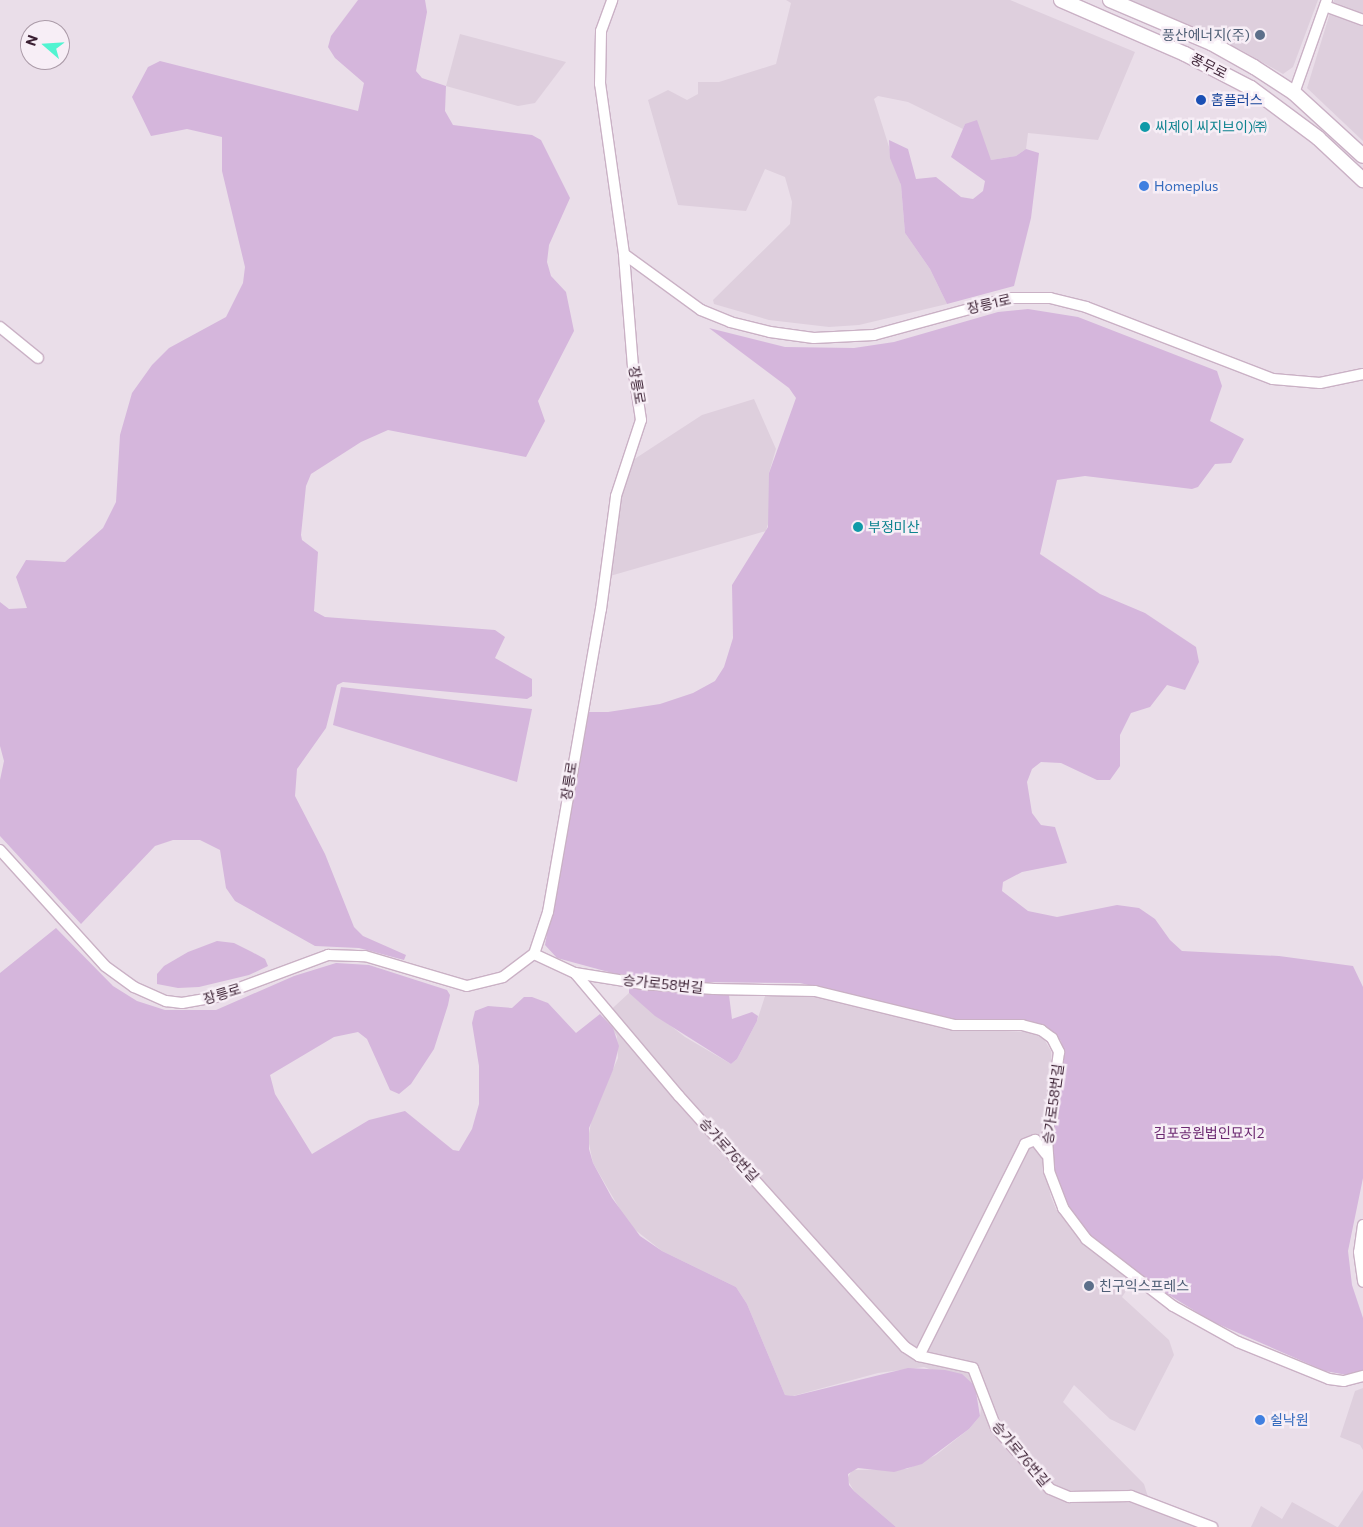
<!DOCTYPE html>
<meta charset="utf-8">
<style>
body{margin:0}
#map{position:relative;width:1363px;height:1527px;overflow:hidden;background:#eadee9;font-family:Commissioner,"Noto Sans KR",sans-serif}
div>[style]{position:absolute}
[style*='--x']{left:calc(var(--x)*1px);top:calc(var(--y)*1px);width:calc(var(--w)*1px);rotate:calc(var(--a)*1deg)}
.built>*{inset:0;background:#decfdd}
.green>*{inset:0;background:#d5b6dc}
.roads{filter:drop-shadow(1px 0 #cab1c5) drop-shadow(-1px 0 #cab1c5) drop-shadow(0 1px #cab1c5) drop-shadow(0 -1px #cab1c5)}
.street>*{height:10px;margin:-5px;padding:0 5px;transform-origin:5px;border-radius:5px;background:#fff}
.secondary>*{height:14px;margin:-7px;padding:0 7px;transform-origin:7px;border-radius:7px;background:#fff}
.dots>*{width:14px;height:14px;translate:-50% -50%;box-sizing:border-box;border:2px solid #f7eef6;border-radius:50%}
span{translate:-50% -50%;white-space:nowrap;text-align:center;line-height:1.15;-webkit-text-stroke:5px #f7eef6;paint-order:stroke}
.service-label{font-size:14px;color:#4e5e75}
.right{translate:-100% -50%;text-align:right}
.left{translate:0 -50%;text-align:left}
.street-label{font-size:14px;color:#3a1f32}
.transit-label{font-size:14px;color:#164399}
.culture-label{font-size:14px;color:#0d838f}
.shop-label{font-size:14px;color:#366cbe}
.park-label{font-size:14px;color:#6c2971}
.north{position:absolute;left:20px;top:20px;width:50px;height:50px;box-sizing:border-box;background:#f7eef6;border:1px solid #ab9ba8;border-radius:50%;rotate:289deg;font-size:14px;font-weight:700;line-height:20px;text-align:center;color:#3a1f32}
.north::after{content:'';display:block;margin:auto;width:18px;height:22px;background:#51f4d1;clip-path:polygon(50% 0,100% 100%,50% 72%,0 100%)}
</style>
<div id="map">
<div class="built">
<div style="clip-path:polygon(786px 0,1010px 0,1135px 52px,1098px 140px,1028px 133px,1026px 149px,1016px 156px,991px 160px,965px 124px,963px 129px,908px 102px,878px 96px,874px 99px,901px 185px,905px 233px,930px 269px,947px 304px,859px 325px,829px 327px,769px 320px,714px 304px,713px 300px,790px 224px,792px 202px,785px 177px,765px 169px,746px 211px,678px 205px,648px 100px,668px 90px,687px 100px,698px 94px,698px 82px,719px 82px,776px 64px,791px 3px)"></div>
<div style="clip-path:polygon(1128px 0,1318px 0,1293px 67px,1283px 74px,1241px 50px)"></div>
<div style="clip-path:polygon(1334px 0,1363px 0,1363px 141px,1307px 88px)"></div>
<div style="clip-path:polygon(460px 34px,566px 62px,535px 103px,518px 106px,446px 86px)"></div>
<div style="clip-path:polygon(754px 399px,776px 449px,769px 473px,770px 517px,766px 531px,610px 576px,620px 502px,633px 460px,702px 415px)"></div>
<div style="clip-path:polygon(629px 993px,685px 1037px,731px 1064px,737px 1059px,757px 1021px,766px 993px,826px 997px,951px 1029px,1030px 1032px,1044px 1039px,1051px 1051px,1052px 1068px,1042px 1158px,1051px 1197px,1056px 1209px,1081px 1240px,1132px 1282px,1122px 1297px,1169px 1340px,1174px 1355px,1135px 1431px,1110px 1419px,1074px 1385px,1063px 1402px,1144px 1484px,1148px 1497px,1146px 1505px,1201px 1527px,896px 1527px,854px 1491px,847px 1479px,852px 1470px,907px 1469px,936px 1455px,969px 1429px,980px 1416px,981px 1408px,975px 1386px,924px 1367px,878px 1373px,793px 1396px,785px 1395px,747px 1304px,736px 1287px,662px 1251px,629px 1225px,593px 1163px,588px 1139px,592px 1117px,618px 1058px,617px 1036px,603px 1017px)"></div>
<div style="clip-path:polygon(1363px 1388px,1363px 1450px,1360px 1445px,1340px 1437px,1355px 1391px)"></div>
<div style="clip-path:polygon(1363px 1490px,1363px 1527px,1338px 1527px)"></div>
<div style="clip-path:polygon(1292px 1502px,1337px 1527px,1251px 1527px,1261px 1506px,1282px 1519px)"></div>
</div>
<div class="green">
<div style="clip-path:polygon(358px 0,425px 0,427px 12px,416px 71px,422px 78px,446px 86px,445px 111px,453px 125px,532px 135px,541px 140px,570px 198px,549px 245px,547px 262px,551px 276px,566px 292px,574px 331px,538px 401px,545px 421px,526px 457px,388px 430px,361px 442px,311px 474px,306px 486px,301px 535px,302px 540px,318px 552px,314px 611px,325px 617px,495px 630px,505px 637px,495px 658px,532px 679px,532px 696px,527px 699px,343px 682px,337px 685px,326px 728px,297px 769px,295px 796px,325px 854px,354px 927px,363px 936px,406px 955px,404px 960px,359px 948px,315px 946px,235px 901px,226px 888px,220px 850px,200px 840px,173px 840px,155px 846px,81px 924px,0 836px,0 780px,4px 761px,0 746px,0 602px,9px 609px,27px 608px,16px 577px,26px 560px,65px 562px,103px 528px,116px 502px,120px 435px,132px 393px,152px 365px,169px 348px,226px 317px,243px 283px,245px 267px,222px 171px,222px 137px,187px 129px,151px 136px,132px 97px,148px 67px,160px 61px,358px 111px,364px 83px,335px 58px,328px 47px,331px 36px)"></div>
<div style="clip-path:polygon(977px 120px,991px 160px,1016px 156px,1026px 149px,1039px 153px,1031px 218px,1014px 286px,947px 304px,930px 269px,905px 233px,901px 185px,890px 158px,889px 140px,908px 149px,916px 179px,936px 177px,961px 197px,973px 199px,983px 191px,985px 181px,951px 157px,965px 124px)"></div>
<div style="clip-path:polygon(1028px 309px,1078px 317px,1217px 371px,1222px 386px,1210px 421px,1244px 439px,1231px 463px,1215px 464px,1198px 487px,1192px 489px,1085px 476px,1057px 480px,1040px 554px,1100px 594px,1145px 613px,1196px 647px,1199px 662px,1185px 690px,1167px 685px,1150px 707px,1131px 713px,1120px 735px,1120px 766px,1110px 780px,1097px 780px,1061px 763px,1041px 762px,1032px 769px,1027px 782px,1032px 813px,1041px 825px,1055px 827px,1067px 863px,1022px 872px,1003px 882px,1002px 891px,1028px 911px,1057px 917px,1117px 905px,1139px 908px,1155px 919px,1170px 940px,1182px 951px,1279px 956px,1353px 966px,1363px 987px,1363px 1178px,1348px 1251px,1352px 1285px,1363px 1318px,1363px 1370px,1356px 1373px,1347px 1375px,1325px 1371px,1211px 1321px,1145px 1280px,1086px 1232px,1061px 1194px,1053px 1164px,1053px 1133px,1064px 1061px,1061px 1041px,1047px 1027px,1027px 1020px,949px 1019px,800px 983px,698px 982px,616px 974px,557px 958px,545px 945px,587px 712px,608px 712px,660px 704px,693px 693px,715px 681px,724px 667px,733px 638px,732px 585px,768px 527px,769px 473px,796px 398px,789px 388px,709px 328px,785px 347px,854px 348px,894px 342px,998px 312px)"></div>
<div style="clip-path:polygon(341px 687px,532px 709px,517px 782px,333px 725px)"></div>
<div style="clip-path:polygon(56px 928px,113px 986px,137px 1001px,165px 1010px,216px 1010px,294px 976px,336px 963px,369px 965px,447px 990px,450px 995px,448px 1005px,434px 1049px,411px 1084px,399px 1094px,390px 1090px,367px 1039px,358px 1032px,334px 1037px,270px 1075px,275px 1094px,312px 1154px,369px 1120px,405px 1111px,453px 1150px,459px 1151px,472px 1129px,479px 1104px,479px 1066px,472px 1023px,475px 1011px,488px 1006px,512px 1008px,524px 997px,532px 997px,548px 1003px,576px 1033px,600px 1014px,613px 1028px,619px 1046px,613px 1070px,589px 1128px,589px 1149px,593px 1163px,612px 1198px,640px 1236px,662px 1251px,736px 1287px,747px 1304px,785px 1395px,794px 1396px,908px 1368px,945px 1370px,962px 1374px,975px 1386px,980px 1416px,969px 1429px,922px 1464px,894px 1472px,858px 1468px,848px 1474px,849px 1485px,854px 1491px,896px 1527px,0 1527px,0 973px)"></div>
<div style="clip-path:polygon(217px 941px,234px 943px,252px 952px,265px 959px,268px 966px,249px 975px,199px 987px,178px 988px,157px 984px,157px 974px,164px 966px,188px 952px)"></div>
<div style="clip-path:polygon(629px 986px,726px 993px,729px 995px,732px 1019px,752px 1012px,758px 1016px,757px 1021px,737px 1059px,731px 1064px,655px 1016px,629px 993px)"></div>
</div>
<div class="roads">
<div class="street">
<div style="--x:1325;--y:6;--w:40;--a:20.2"></div>
<div style="--x:1294;--y:93;--w:99;--a:-70.5"></div>
<div style="--x:624;--y:254;--w:95;--a:36"></div>
<div style="--x:701;--y:310;--w:31;--a:22"></div>
<div style="--x:730;--y:322;--w:41;--a:14"></div>
<div style="--x:770;--y:332;--w:44;--a:7.8"></div>
<div style="--x:814;--y:338;--w:60;--a:-2.9"></div>
<div style="--x:874;--y:335;--w:140;--a:-15.3"></div>
<div style="--x:1009;--y:298;--w:41;--a:0"></div>
<div style="--x:1050;--y:298;--w:37;--a:14"></div>
<div style="--x:1086;--y:307;--w:200;--a:21.1"></div>
<div style="--x:1273;--y:379;--w:47;--a:4.9"></div>
<div style="--x:1320;--y:383;--w:44;--a:-11.8"></div>
<div style="--x:0;--y:327;--w:49;--a:39.2"></div>
<div style="--x:0;--y:850;--w:156;--a:47.8"></div>
<div style="--x:105;--y:966;--w:36;--a:36"></div>
<div style="--x:134;--y:987;--w:35;--a:24"></div>
<div style="--x:166;--y:1001;--w:16;--a:7"></div>
<div style="--x:182;--y:1003;--w:34;--a:-10"></div>
<div style="--x:215;--y:997;--w:121;--a:-20.4"></div>
<div style="--x:328;--y:955;--w:37;--a:2"></div>
<div style="--x:365;--y:956;--w:106;--a:16.4"></div>
<div style="--x:467;--y:986;--w:37;--a:-14"></div>
<div style="--x:503;--y:977;--w:39;--a:-37"></div>
<div style="--x:534;--y:954;--w:44;--a:-71.6"></div>
<div style="--x:548;--y:912;--w:308;--a:-80.1"></div>
<div style="--x:601;--y:609;--w:114;--a:-82.4"></div>
<div style="--x:616;--y:496;--w:80;--a:-71.8"></div>
<div style="--x:641;--y:420;--w:54;--a:-98.6"></div>
<div style="--x:633;--y:367;--w:113;--a:-94.6"></div>
<div style="--x:624;--y:254;--w:172;--a:-98"></div>
<div style="--x:600;--y:84;--w:53;--a:-88.9"></div>
<div style="--x:601;--y:31;--w:33;--a:-70"></div>
<div style="--x:534;--y:954;--w:45;--a:24.9"></div>
<div style="--x:575;--y:973;--w:161;--a:49.8"></div>
<div style="--x:679;--y:1096;--w:338;--a:48"></div>
<div style="--x:905;--y:1347;--w:17;--a:33"></div>
<div style="--x:919;--y:1356;--w:55;--a:12.5"></div>
<div style="--x:973;--y:1368;--w:64;--a:69"></div>
<div style="--x:996;--y:1428;--w:81;--a:48.5"></div>
<div style="--x:1050;--y:1489;--w:21;--a:23"></div>
<div style="--x:1069;--y:1497;--w:62;--a:-0.9"></div>
<div style="--x:1131;--y:1496;--w:87;--a:20.9"></div>
<div style="--x:575;--y:973;--w:69;--a:9.2"></div>
<div style="--x:643;--y:984;--w:71;--a:4"></div>
<div style="--x:714;--y:989;--w:101;--a:1.1"></div>
<div style="--x:815;--y:991;--w:143;--a:13.7"></div>
<div style="--x:954;--y:1025;--w:68;--a:0"></div>
<div style="--x:1022;--y:1025;--w:20;--a:15"></div>
<div style="--x:1041;--y:1030;--w:14;--a:36"></div>
<div style="--x:1052;--y:1038;--w:16;--a:63"></div>
<div style="--x:1059;--y:1052;--w:88;--a:97.9"></div>
<div style="--x:1047;--y:1139;--w:32;--a:86"></div>
<div style="--x:1049;--y:1171;--w:40;--a:69"></div>
<div style="--x:1063;--y:1208;--w:39;--a:53"></div>
<div style="--x:1086;--y:1239;--w:110;--a:37.6"></div>
<div style="--x:1173;--y:1306;--w:74;--a:29"></div>
<div style="--x:1238;--y:1342;--w:98;--a:22.1"></div>
<div style="--x:1329;--y:1379;--w:15;--a:8"></div>
<div style="--x:1344;--y:1381;--w:20;--a:-15"></div>
<div style="--x:1363;--y:1225;--w:27;--a:98"></div>
<div style="--x:1359;--y:1252;--w:30;--a:82"></div>
<div style="--x:919;--y:1356;--w:237;--a:-63.4"></div>
<div style="--x:1025;--y:1144;--w:11;--a:-22"></div>
<div style="--x:1035;--y:1140;--w:18;--a:52"></div>
</div>
<div class="secondary">
<div style="--x:1061;--y:0;--w:135;--a:23.5"></div>
<div style="--x:1185;--y:54;--w:74;--a:27.3"></div>
<div style="--x:1251;--y:88;--w:84;--a:36.7"></div>
<div style="--x:1318;--y:138;--w:62;--a:43"></div>
<div style="--x:1110;--y:0;--w:110;--a:23.1"></div>
<div style="--x:1211;--y:43;--w:49;--a:29.2"></div>
<div style="--x:1254;--y:67;--w:48;--a:33"></div>
<div style="--x:1294;--y:93;--w:93;--a:42.4"></div>
</div>
</div>
<div class="dots">
<div style="left:1260px;top:35px;background:#5c6f8a"></div>
<div style="left:1201px;top:100px;background:#1a4fb4"></div>
<div style="left:1145px;top:127px;background:#0f9aa8"></div>
<div style="left:1144px;top:186px;background:#3f7fe0"></div>
<div style="left:858px;top:527px;background:#0f9aa8"></div>
<div style="left:1089px;top:1286px;background:#5c6f8a"></div>
<div style="left:1260px;top:1420px;background:#3f7fe0"></div>
</div>
<div class="service-label">
<span class="right" style="left:1250px;top:35px">풍산에너지(주)</span>
<span class="left" style="left:1099px;top:1286px">친구익스프레스</span>
</div>
<div class="street-label">
<span style="left:1209px;top:66px;rotate:27deg">풍무로</span>
<span style="left:989px;top:304px;rotate:-13deg">장릉1로</span>
<span style="left:637px;top:385px;rotate:80deg">장릉로</span>
<span style="left:569px;top:781px;rotate:-81deg">장릉로</span>
<span style="left:663px;top:984px;rotate:6deg">승가로58번길</span>
<span style="left:222px;top:994px;rotate:-17deg">장릉로</span>
<span style="left:1053px;top:1104px;rotate:-82deg">승가로58번길</span>
<span style="left:729px;top:1150px;rotate:48deg">승가로76번길</span>
<span style="left:1021px;top:1454px;rotate:50deg">승가로76번길</span>
</div>
<div class="transit-label">
<span class="left" style="left:1211px;top:100px">홈플러스</span>
</div>
<div class="culture-label">
<span class="left" style="left:1155px;top:127px">씨제이 씨지브이)㈜</span>
<span class="left" style="left:868px;top:527px">부정미산</span>
</div>
<div class="shop-label">
<span class="left" style="left:1154px;top:186px">Homeplus</span>
<span class="left" style="left:1270px;top:1420px">쉴낙원</span>
</div>
<div class="park-label">
<span style="left:1209px;top:1133px">김포공원법인묘지2</span>
</div>
<div class="north">N</div>
</div>
